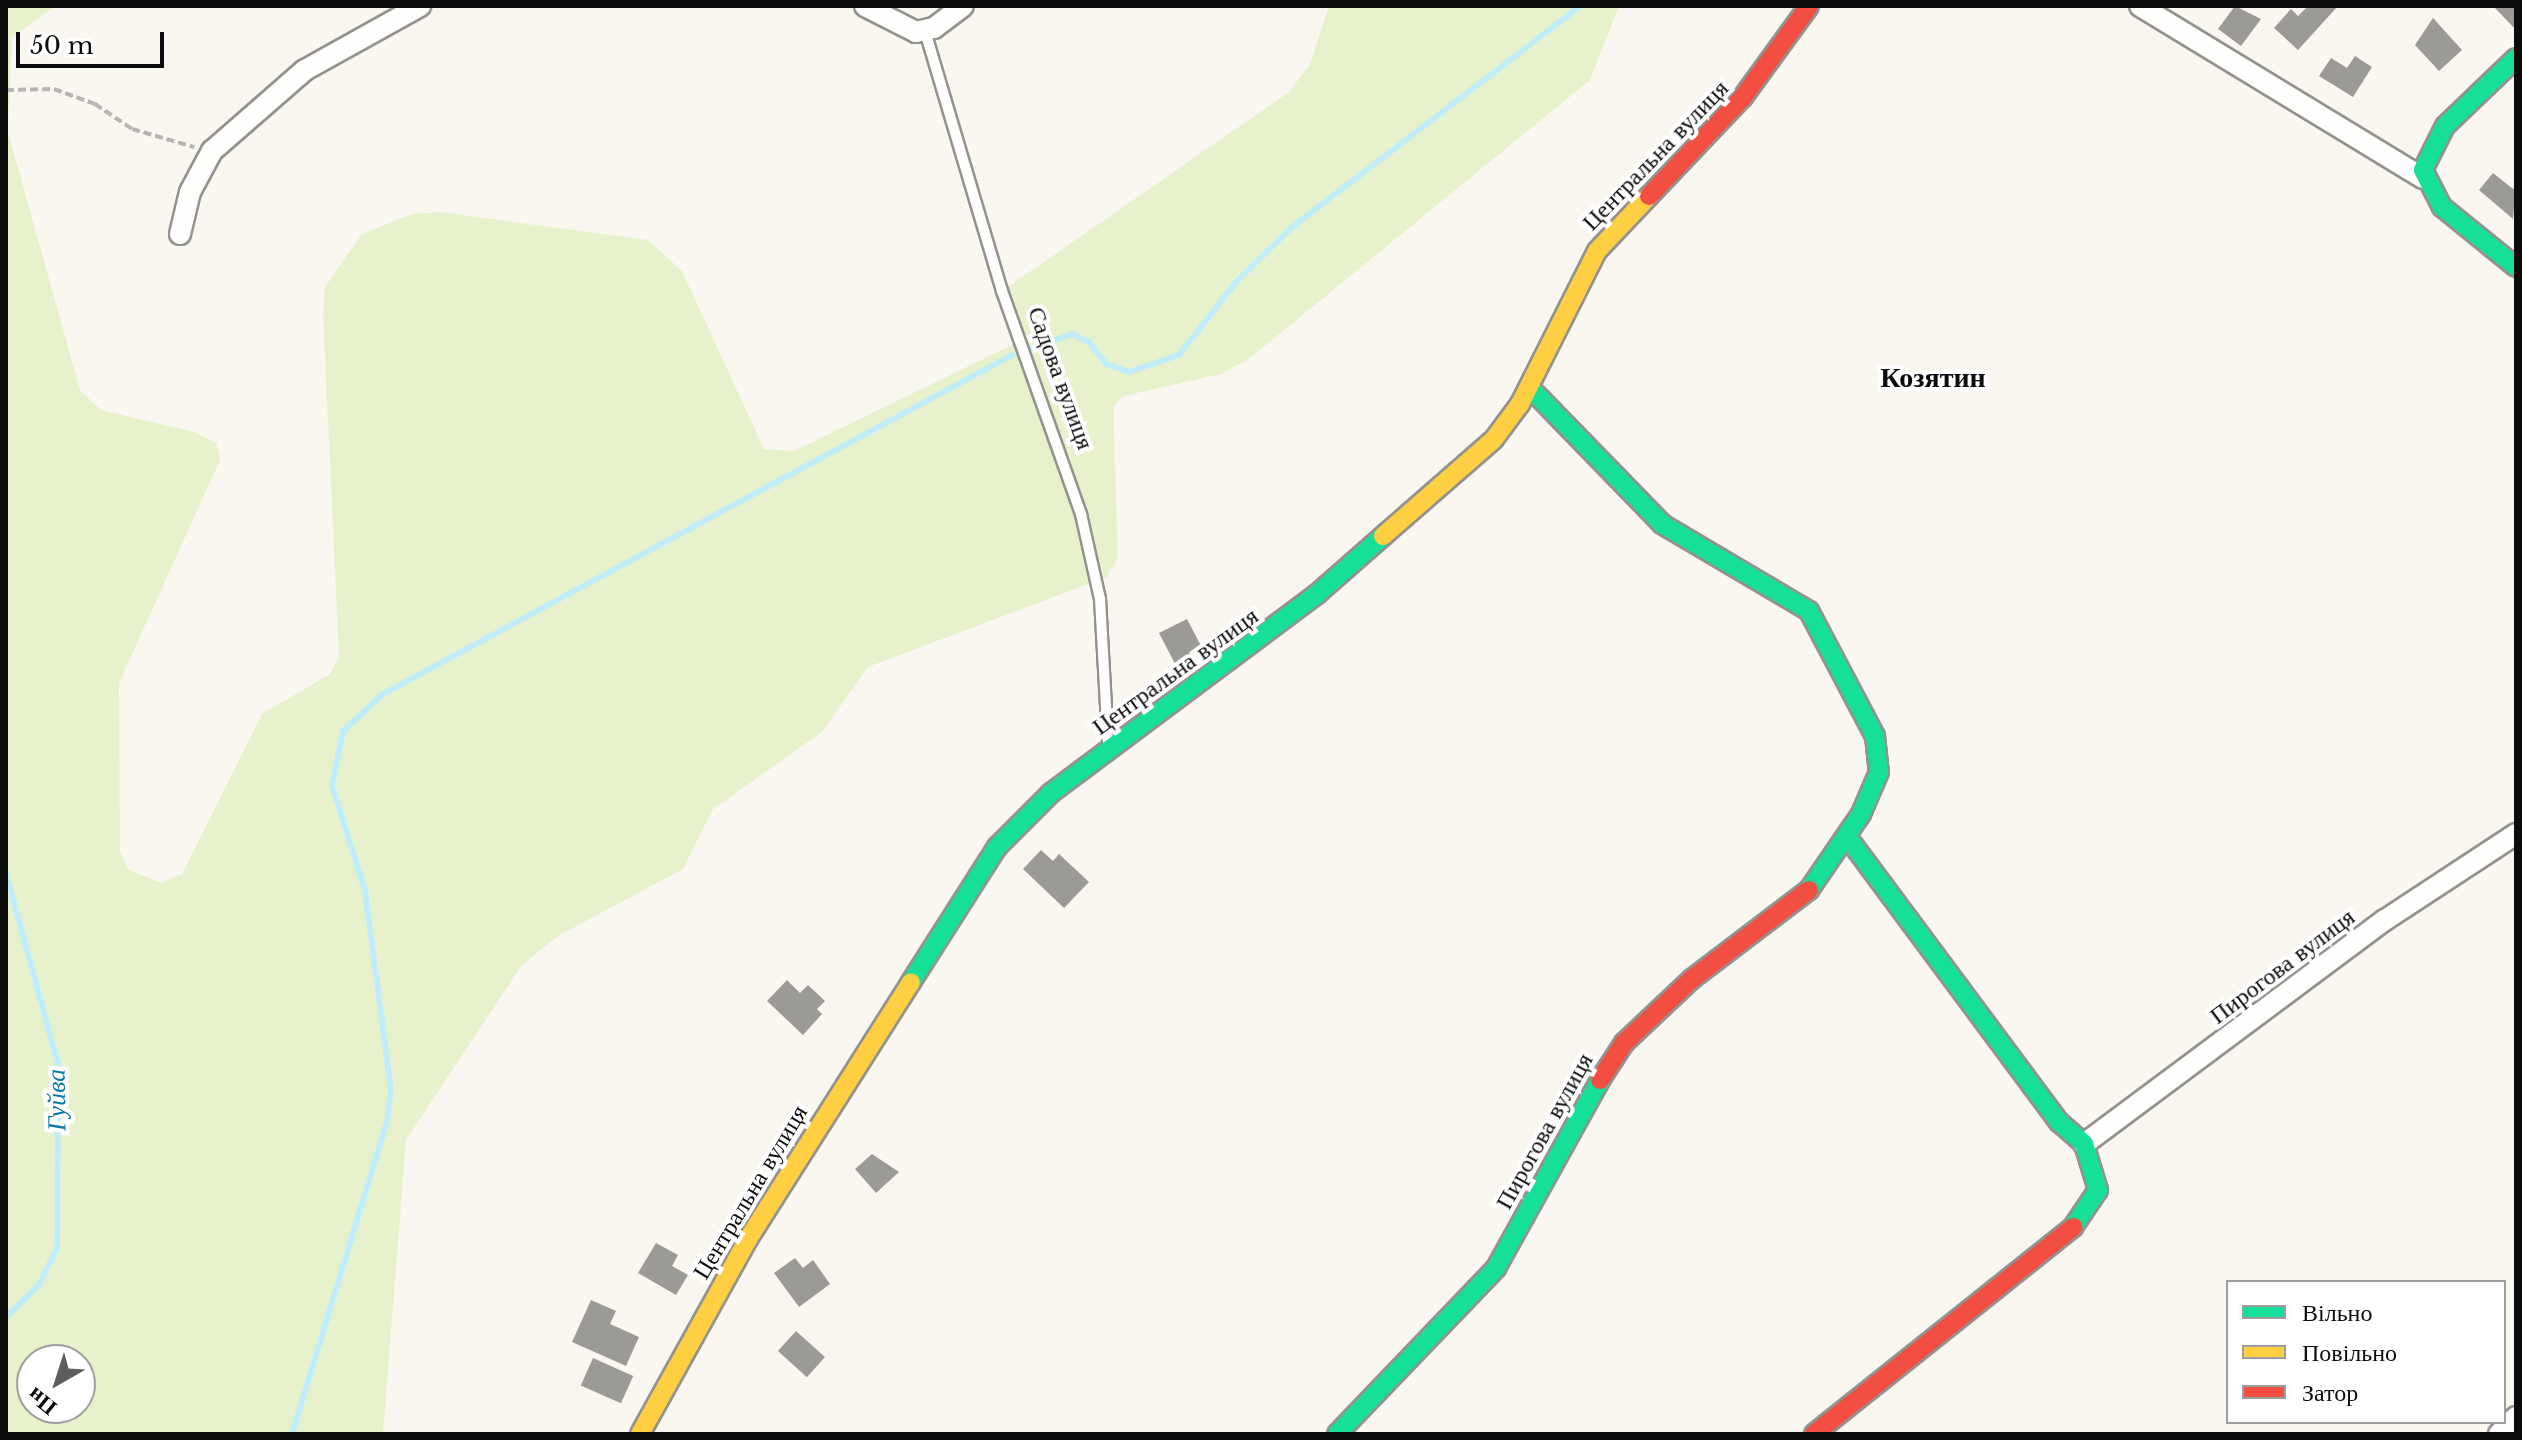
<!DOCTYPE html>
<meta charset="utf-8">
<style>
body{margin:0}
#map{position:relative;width:2522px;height:1440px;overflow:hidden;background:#faf7f0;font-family:"Libre Baskerville",serif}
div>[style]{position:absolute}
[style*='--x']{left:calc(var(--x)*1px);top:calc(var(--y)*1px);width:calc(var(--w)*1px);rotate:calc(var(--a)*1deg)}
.green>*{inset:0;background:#e7f2cd}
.stream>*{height:6px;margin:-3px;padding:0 3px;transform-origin:3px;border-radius:3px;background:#c1edf8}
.building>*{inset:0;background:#9c9a96;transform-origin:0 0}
.path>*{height:4px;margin-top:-2px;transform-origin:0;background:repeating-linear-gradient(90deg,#b7b6b5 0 8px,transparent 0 12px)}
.roads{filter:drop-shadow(2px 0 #93928f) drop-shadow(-2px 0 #93928f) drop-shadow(0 2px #93928f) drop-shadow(0 -2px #93928f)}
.lane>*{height:10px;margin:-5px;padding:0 5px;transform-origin:5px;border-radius:5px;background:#fefefd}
.street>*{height:20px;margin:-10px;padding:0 10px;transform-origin:10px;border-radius:10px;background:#fefefd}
.fast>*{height:18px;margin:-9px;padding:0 9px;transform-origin:9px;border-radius:9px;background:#16e098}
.slow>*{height:18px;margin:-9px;padding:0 9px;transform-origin:9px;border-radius:9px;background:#ffcf43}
.jam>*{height:18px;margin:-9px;padding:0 9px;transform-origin:9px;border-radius:9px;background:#f24e42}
span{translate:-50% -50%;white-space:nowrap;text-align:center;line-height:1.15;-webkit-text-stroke:8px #fff;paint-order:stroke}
.street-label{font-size:24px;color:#0c0c0c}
.water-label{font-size:26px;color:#0a7aa9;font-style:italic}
.quarter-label{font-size:28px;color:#0c0c0c;font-weight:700}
.frame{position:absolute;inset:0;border:8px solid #0c0c0c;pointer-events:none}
.legend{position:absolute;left:2226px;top:1280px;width:280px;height:144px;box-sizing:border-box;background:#fff;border:2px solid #9e9e9e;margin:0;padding:10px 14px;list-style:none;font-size:24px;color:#0c0c0c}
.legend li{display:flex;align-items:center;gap:16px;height:40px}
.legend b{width:40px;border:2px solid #9e9e9e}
.north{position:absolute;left:16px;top:1344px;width:80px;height:80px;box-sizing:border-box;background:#fff;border:2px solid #9e9e9e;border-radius:50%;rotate:219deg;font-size:22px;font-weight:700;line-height:32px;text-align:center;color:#0c0c0c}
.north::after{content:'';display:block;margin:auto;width:28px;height:36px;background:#5f5e5c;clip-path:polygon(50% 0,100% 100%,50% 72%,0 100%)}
.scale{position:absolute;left:16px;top:32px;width:148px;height:36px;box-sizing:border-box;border:4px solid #0c0c0c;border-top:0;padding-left:10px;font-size:24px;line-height:28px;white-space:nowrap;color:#0c0c0c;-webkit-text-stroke:6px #fff;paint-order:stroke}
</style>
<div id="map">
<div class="green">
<div style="clip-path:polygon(evenodd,6px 6px,56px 6px,12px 37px,8px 132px,80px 390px,101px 410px,194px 432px,216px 443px,220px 460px,119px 683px,120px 852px,129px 870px,162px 883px,182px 874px,262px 714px,330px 674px,339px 657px,323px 313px,325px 287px,362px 234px,412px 214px,440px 212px,648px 240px,682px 271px,764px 449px,794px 451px,1020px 341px,1002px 291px,1289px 92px,1310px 64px,1329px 6px,1619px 6px,1590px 80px,1250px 358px,1221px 374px,1124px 396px,1113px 406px,1118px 557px,1107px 577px,868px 667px,822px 732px,713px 809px,683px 869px,558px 936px,522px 965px,406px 1140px,383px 1434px,6px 1434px,6px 6px,32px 1360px,80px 1360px,80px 1408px,32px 1408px,32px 1360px)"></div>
</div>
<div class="stream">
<div style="--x:1033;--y:348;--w:41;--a:-19.7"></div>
<div style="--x:1072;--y:334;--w:19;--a:25"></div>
<div style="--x:1089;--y:342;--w:28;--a:52"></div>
<div style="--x:1106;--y:364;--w:24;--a:19"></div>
<div style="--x:1129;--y:372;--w:53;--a:-18.8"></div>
<div style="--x:1179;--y:355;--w:93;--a:-52"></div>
<div style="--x:1236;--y:282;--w:77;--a:-44.5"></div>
<div style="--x:1291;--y:228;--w:364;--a:-37.5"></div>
<div style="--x:6;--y:873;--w:198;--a:74.8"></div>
<div style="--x:58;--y:1064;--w:184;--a:90.3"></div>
<div style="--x:57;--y:1248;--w:41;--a:115.9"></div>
<div style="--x:39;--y:1285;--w:46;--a:135.9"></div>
<div style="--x:292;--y:1434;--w:326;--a:-73.1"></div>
<div style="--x:387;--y:1122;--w:31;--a:-83"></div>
<div style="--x:391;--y:1091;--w:202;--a:-97.4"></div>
<div style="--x:365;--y:891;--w:111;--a:-107.3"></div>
<div style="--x:332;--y:785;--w:55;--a:-78.5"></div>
<div style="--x:343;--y:731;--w:54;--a:-42.8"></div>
<div style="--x:383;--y:694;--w:715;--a:-28.32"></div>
</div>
<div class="building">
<div style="clip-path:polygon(2235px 6px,2261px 19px,2241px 46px,2218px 29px)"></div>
<div style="clip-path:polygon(2308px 6px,2338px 6px,2298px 50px,2274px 28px,2291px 9px,2298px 16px)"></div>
<div style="clip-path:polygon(2493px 6px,2516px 6px,2516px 30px)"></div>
<div style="clip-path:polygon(2433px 18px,2462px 50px,2439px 71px,2415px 45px)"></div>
<div style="clip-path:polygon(2355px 56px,2372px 67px,2353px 97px,2319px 76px,2331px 58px,2347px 68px)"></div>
<div style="clip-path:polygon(2493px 173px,2513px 189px,2516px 185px,2513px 219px,2479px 190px)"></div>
<div style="clip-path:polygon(1187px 619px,1201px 646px,1189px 652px,1197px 669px,1182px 677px,1159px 633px)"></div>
<div style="clip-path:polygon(1041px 850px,1053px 861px,1059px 854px,1089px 882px,1064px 908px,1023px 869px)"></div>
<div style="clip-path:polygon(787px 980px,800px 993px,808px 985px,825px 1001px,817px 1009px,822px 1014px,803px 1035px,767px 1001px)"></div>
<div style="clip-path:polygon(872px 1154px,899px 1172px,876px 1193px,855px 1169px)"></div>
<div style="clip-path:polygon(656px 1243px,678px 1255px,672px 1266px,688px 1275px,676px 1295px,638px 1273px)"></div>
<div style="clip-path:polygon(795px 1258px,803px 1268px,813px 1260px,830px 1284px,799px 1307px,774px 1273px)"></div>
<div style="clip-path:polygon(591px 1300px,616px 1311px,610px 1324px,639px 1337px,626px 1366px,572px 1342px)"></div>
<div style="left:796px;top:1331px;width:39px;height:27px;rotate:42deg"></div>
<div style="left:593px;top:1358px;width:44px;height:30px;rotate:24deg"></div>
</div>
<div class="path">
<div style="--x:6;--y:90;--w:48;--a:-1.2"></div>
<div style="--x:54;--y:89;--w:44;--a:20.1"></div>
<div style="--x:95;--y:104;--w:45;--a:34"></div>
<div style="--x:132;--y:129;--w:65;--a:16.2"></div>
</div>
<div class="roads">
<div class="lane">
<div style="--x:925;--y:31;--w:271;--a:73.5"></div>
<div style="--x:1002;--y:291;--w:237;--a:70.5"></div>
<div style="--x:1081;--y:514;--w:87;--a:77.4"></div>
<div style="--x:1100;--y:599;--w:145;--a:86.8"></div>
</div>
<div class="street">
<div style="--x:865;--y:6;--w:57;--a:27"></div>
<div style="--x:916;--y:32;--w:18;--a:-13"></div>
<div style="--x:934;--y:28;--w:36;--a:-37"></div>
<div style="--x:2140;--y:6;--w:331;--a:31.3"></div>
<div style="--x:180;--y:234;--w:43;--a:-76.6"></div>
<div style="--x:190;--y:192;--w:47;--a:-61.8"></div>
<div style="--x:212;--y:151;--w:123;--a:-41.1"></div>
<div style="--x:305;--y:70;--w:132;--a:-29.1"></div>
<div style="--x:2084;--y:1144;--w:375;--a:-36.7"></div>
<div style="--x:2385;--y:920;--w:157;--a:-33.3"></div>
<div style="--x:2499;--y:1434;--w:24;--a:-45"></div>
</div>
<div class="fast">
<div style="--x:2516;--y:58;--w:98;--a:136.2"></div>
<div style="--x:2445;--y:126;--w:49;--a:116.6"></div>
<div style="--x:2423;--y:170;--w:42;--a:62.8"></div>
<div style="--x:2442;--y:207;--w:95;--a:39"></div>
<div style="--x:1529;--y:387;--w:191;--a:45.8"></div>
<div style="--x:1662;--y:524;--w:171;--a:30.6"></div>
<div style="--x:1809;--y:611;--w:141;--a:62.2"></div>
<div style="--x:1875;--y:736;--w:36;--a:84"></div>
<div style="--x:1879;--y:772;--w:46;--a:113.2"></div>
<div style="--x:1861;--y:814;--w:92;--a:124.4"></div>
<div style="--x:1848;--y:838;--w:354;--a:53.4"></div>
<div style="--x:2059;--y:1122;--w:33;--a:41"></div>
<div style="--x:2084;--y:1144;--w:48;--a:73.1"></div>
<div style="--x:2098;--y:1190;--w:45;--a:124"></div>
<div style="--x:911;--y:982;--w:160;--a:-57.5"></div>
<div style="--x:997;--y:847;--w:76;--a:-45"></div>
<div style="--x:1051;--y:793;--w:332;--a:-36.8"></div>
<div style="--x:1317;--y:594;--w:88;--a:-41.3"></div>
<div style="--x:1337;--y:1434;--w:230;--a:-46.2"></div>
<div style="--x:1496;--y:1268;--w:215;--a:-61"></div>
</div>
<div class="slow">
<div style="--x:1383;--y:536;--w:147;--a:-41.1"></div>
<div style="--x:1494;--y:439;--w:44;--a:-53.4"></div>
<div style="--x:1520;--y:404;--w:171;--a:-63.3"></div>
<div style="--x:1597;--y:251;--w:76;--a:-46.6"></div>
<div style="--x:640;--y:1434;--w:223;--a:-61"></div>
<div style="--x:748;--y:1239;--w:304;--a:-57.6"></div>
</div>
<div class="jam">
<div style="--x:1649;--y:196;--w:137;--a:-46.5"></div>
<div style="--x:1743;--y:97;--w:112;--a:-54"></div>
<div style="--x:1600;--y:1080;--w:44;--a:-57"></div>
<div style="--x:1624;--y:1043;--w:93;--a:-43.3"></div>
<div style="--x:1692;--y:979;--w:147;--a:-37.3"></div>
<div style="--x:1814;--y:1434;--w:332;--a:-38.6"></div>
</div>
</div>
<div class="street-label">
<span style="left:1655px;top:155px;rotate:-46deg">Центральна вулиця</span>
<span style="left:1061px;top:378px;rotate:70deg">Садова вулиця</span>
<span style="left:1175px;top:671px;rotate:-36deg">Центральна вулиця</span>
<span style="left:2282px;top:966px;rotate:-37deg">Пирогова вулиця</span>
<span style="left:1544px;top:1131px;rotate:-61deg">Пирогова вулиця</span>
<span style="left:750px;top:1192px;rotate:-59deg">Центральна вулиця</span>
</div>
<div class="water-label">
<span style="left:57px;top:1100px;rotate:-91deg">Гуйва</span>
</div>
<div class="quarter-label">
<span style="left:1933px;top:378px">Козятин</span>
</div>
<div class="frame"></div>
<ul class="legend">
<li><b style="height:10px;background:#16e098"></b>Вільно</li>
<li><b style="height:10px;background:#ffcf43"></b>Повільно</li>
<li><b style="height:10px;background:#f24e42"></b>Затор</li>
</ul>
<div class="north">Пн</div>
<div class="scale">50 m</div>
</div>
